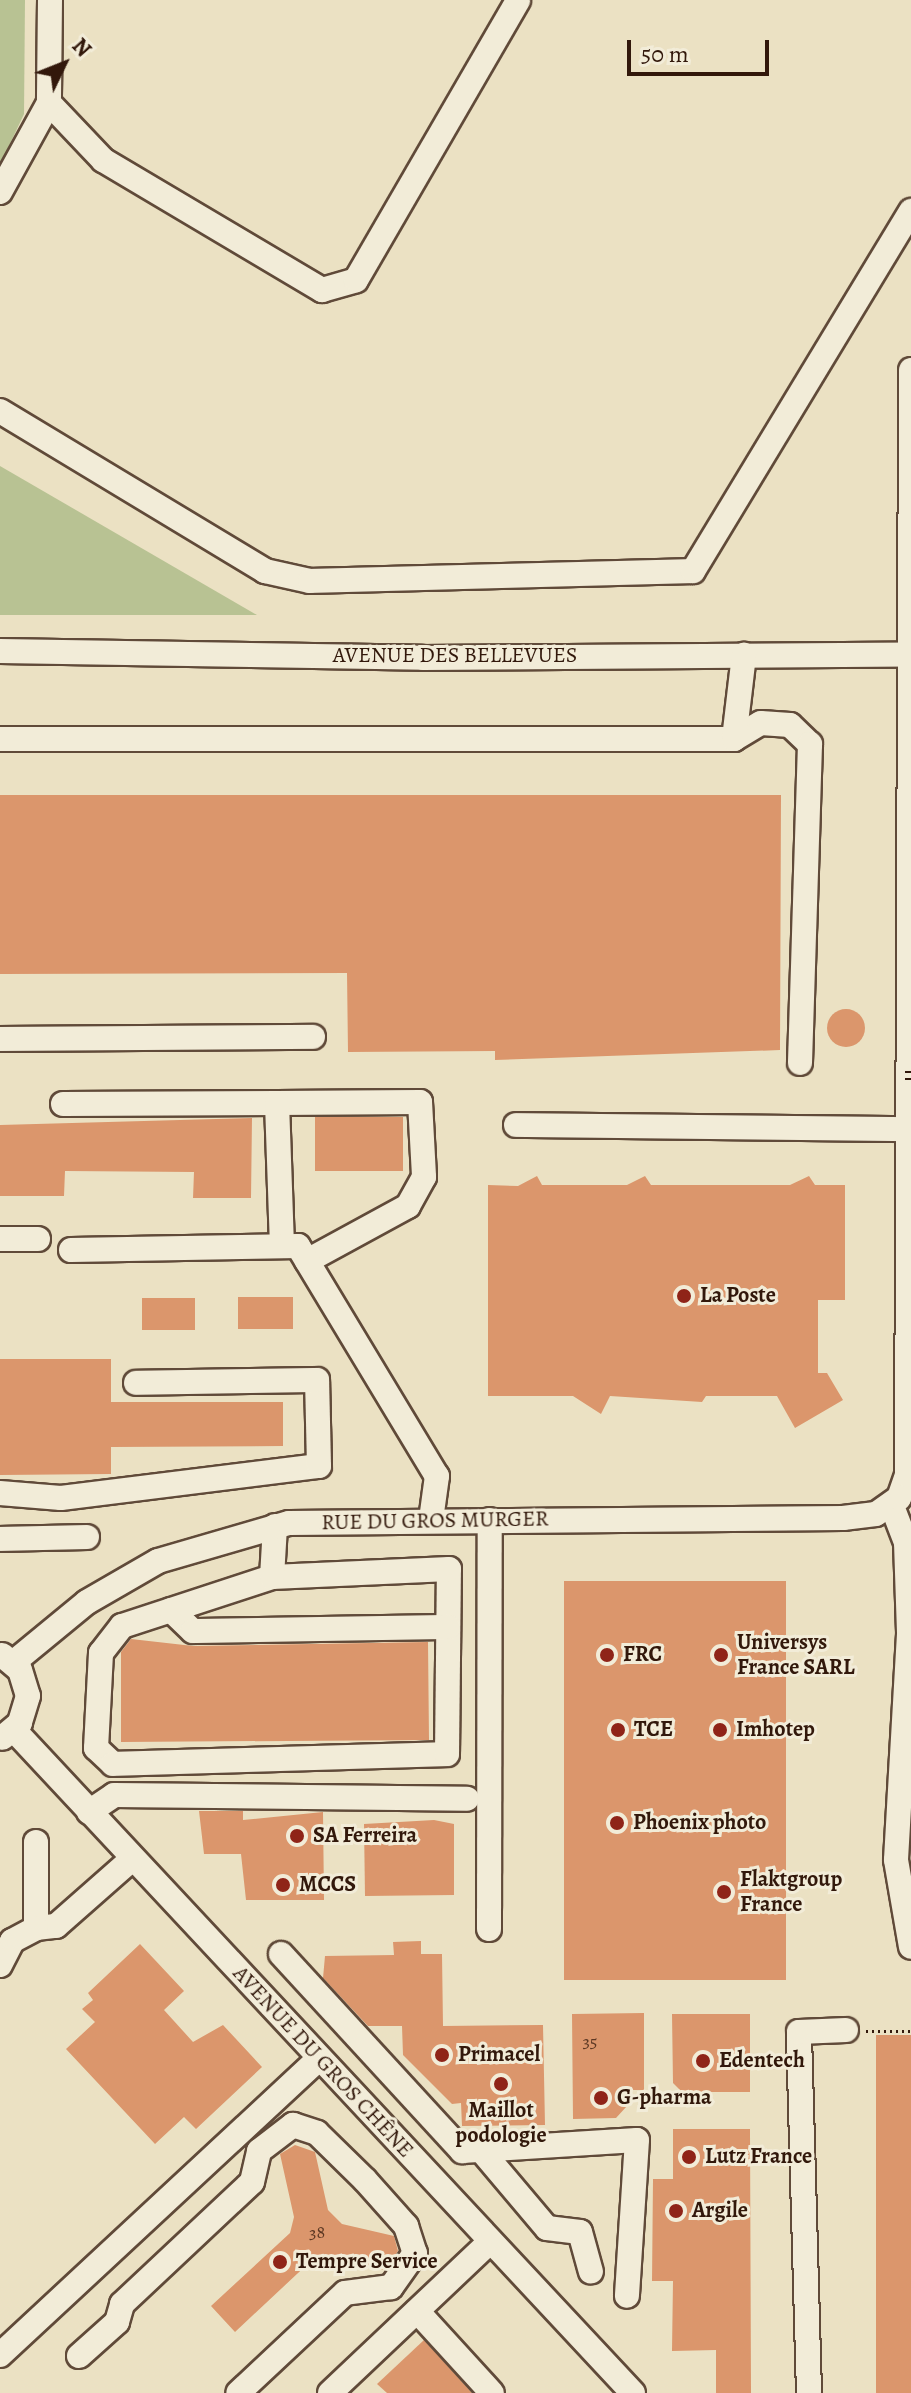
<!DOCTYPE html>
<meta charset="utf-8">
<style>
body{margin:0}
#map{position:relative;width:911px;height:2393px;overflow:hidden;background:#ebe1c3;font-family:Alegreya,serif}
div>[style]{position:absolute}
[style*='--x']{left:calc(var(--x)*1px);top:calc(var(--y)*1px);width:calc(var(--w)*1px);rotate:calc(var(--a)*1deg)}
.green>*{inset:0;background:#b8c293}
.building>*{inset:0;background:#db966c;transform-origin:0 0}
.round{border-radius:50%}
.path>*{height:3px;margin-top:-1.5px;transform-origin:0;background:repeating-linear-gradient(90deg,#32180b 0 2px,transparent 0 6px)}
.roads{filter:drop-shadow(2px 0 #604a39) drop-shadow(-2px 0 #604a39) drop-shadow(0 2px #604a39) drop-shadow(0 -2px #604a39)}
.minor>*{height:24px;margin:-12px;padding:0 12px;transform-origin:12px;border-radius:12px;background:#f2ecd8}
.rail>*{height:9px;margin-top:-4.5px;transform-origin:0;background:repeating-linear-gradient(90deg,#f2ecd8 0 18px,#32180b 0 36px);box-sizing:border-box;border-block:2px solid #32180b}
.dots>*{width:22px;height:22px;translate:-50% -50%;box-sizing:border-box;border:4px solid #f2ecd8;border-radius:50%}
span{translate:-50% -50%;white-space:nowrap;text-align:center;line-height:1.15;-webkit-text-stroke:6px #f2ecd8;paint-order:stroke}
.number-label{font-size:18px;color:#5c3823}
.number-label span{-webkit-text-stroke-width:0}
.street-label{font-size:22px;color:#32180b}
.poi-label{font-size:22px;color:#32180b;font-weight:700}
.left{translate:0 -50%;text-align:left}
.north{position:absolute;left:24px;top:24px;width:80px;height:80px;-webkit-text-stroke:6px #f2ecd8;paint-order:stroke;rotate:47deg;font-size:22px;font-weight:700;line-height:32px;text-align:center;color:#32180b}
.north::after{content:'';display:block;margin:auto;width:28px;height:36px;background:#32180b;clip-path:polygon(50% 0,100% 100%,50% 72%,0 100%)}
.scale{position:absolute;left:627px;top:40px;width:142px;height:36px;box-sizing:border-box;border:4px solid #32180b;border-top:0;padding-left:10px;font-size:24px;line-height:28px;white-space:nowrap;color:#32180b;-webkit-text-stroke:6px #f2ecd8;paint-order:stroke}
</style>
<div id="map">
<div class="green">
<div style="clip-path:polygon(0 0,25px 0,24px 114px,0 165px)"></div>
<div style="clip-path:polygon(0 466px,257px 615px,0 615px)"></div>
</div>
<div class="building">
<div style="clip-path:polygon(0 795px,781px 795px,780px 1050px,495px 1060px,495px 1051px,348px 1052px,347px 973px,0 974px)"></div>
<div class="round" style="left:827px;top:1009px;width:38px;height:38px"></div>
<div style="left:403px;top:1117px;width:54px;height:88px;rotate:90deg"></div>
<div style="clip-path:polygon(252px 1118px,251px 1198px,193px 1198px,194px 1172px,65px 1171px,64px 1196px,0 1196px,0 1125px)"></div>
<div style="clip-path:polygon(537px 1176px,542px 1185px,627px 1185px,645px 1176px,651px 1185px,790px 1185px,809px 1176px,815px 1185px,845px 1185px,845px 1300px,818px 1300px,818px 1373px,827px 1373px,843px 1400px,795px 1428px,777px 1396px,706px 1396px,702px 1402px,610px 1396px,601px 1414px,573px 1396px,488px 1396px,488px 1185px,518px 1186px)"></div>
<div style="left:293px;top:1297px;width:32px;height:55px;rotate:90deg"></div>
<div style="left:142px;top:1298px;width:53px;height:32px"></div>
<div style="clip-path:polygon(0 1359px,111px 1359px,111px 1402px,283px 1402px,283px 1446px,111px 1447px,111px 1474px,0 1475px)"></div>
<div style="left:786px;top:1581px;width:399px;height:222px;rotate:90deg"></div>
<div style="clip-path:polygon(131px 1639px,193px 1646px,428px 1642px,429px 1740px,121px 1742px,121px 1652px)"></div>
<div style="clip-path:polygon(199px 1811px,243px 1811px,243px 1820px,323px 1812px,324px 1900px,246px 1900px,241px 1854px,204px 1854px)"></div>
<div style="clip-path:polygon(434px 1820px,454px 1824px,454px 1895px,365px 1896px,364px 1824px)"></div>
<div style="clip-path:polygon(421px 1941px,421px 1954px,442px 1954px,443px 2026px,543px 2025px,545px 2125px,462px 2126px,461px 2103px,452px 2104px,403px 2055px,402px 2026px,368px 2026px,323px 1978px,325px 1956px,394px 1955px,393px 1942px)"></div>
<div style="clip-path:polygon(140px 1944px,184px 1991px,164px 2010px,193px 2042px,223px 2025px,262px 2067px,196px 2129px,184px 2117px,155px 2144px,66px 2049px,95px 2022px,82px 2009px,93px 2000px,88px 1993px)"></div>
<div style="clip-path:polygon(644px 2013px,644px 2090px,627px 2090px,627px 2106px,616px 2118px,573px 2119px,572px 2014px)"></div>
<div style="clip-path:polygon(672px 2014px,750px 2014px,750px 2092px,693px 2092px,693px 2103px,673px 2083px)"></div>
<div style="left:876px;top:2035px;width:35px;height:358px"></div>
<div style="clip-path:polygon(673px 2129px,750px 2129px,751px 2393px,716px 2393px,716px 2350px,672px 2351px,673px 2281px,652px 2281px,653px 2179px,673px 2179px)"></div>
<div style="clip-path:polygon(295px 2145px,315px 2152px,328px 2210px,342px 2224px,394px 2236px,398px 2251px,385px 2270px,313px 2259px,235px 2332px,211px 2306px,290px 2233px,294px 2217px,280px 2154px)"></div>
<div style="clip-path:polygon(424px 2340px,472px 2393px,387px 2393px,377px 2384px)"></div>
</div>
<div class="path">
<div style="--x:866;--y:2031;--w:45;--a:0"></div>
</div>
<div class="roads">
<div class="minor">
<div style="--x:50;--y:0;--w:103;--a:90.6"></div>
<div style="--x:49;--y:103;--w:79;--a:46.5"></div>
<div style="--x:103;--y:160;--w:255;--a:30.7"></div>
<div style="--x:322;--y:290;--w:35;--a:-16"></div>
<div style="--x:356;--y:280;--w:323;--a:-59.9"></div>
<div style="--x:0;--y:192;--w:102;--a:-61.2"></div>
<div style="--x:0;--y:411;--w:310;--a:31.1"></div>
<div style="--x:265;--y:571;--w:46;--a:12.5"></div>
<div style="--x:310;--y:581;--w:383;--a:-1.5"></div>
<div style="--x:693;--y:571;--w:421;--a:-58.8"></div>
<div style="--x:0;--y:651;--w:423;--a:0.9"></div>
<div style="--x:423;--y:658;--w:488;--a:-0.4"></div>
<div style="--x:0;--y:739;--w:734;--a:0"></div>
<div style="--x:734;--y:739;--w:31;--a:-31"></div>
<div style="--x:761;--y:723;--w:29;--a:4"></div>
<div style="--x:790;--y:725;--w:28;--a:44"></div>
<div style="--x:810;--y:744;--w:319;--a:91.8"></div>
<div style="--x:734;--y:739;--w:85;--a:-83.2"></div>
<div style="--x:0;--y:1039;--w:313;--a:-0.4"></div>
<div style="--x:277;--y:1103;--w:143;--a:-0.4"></div>
<div style="--x:420;--y:1102;--w:75;--a:86.9"></div>
<div style="--x:424;--y:1177;--w:33;--a:119"></div>
<div style="--x:408;--y:1206;--w:115;--a:151.4"></div>
<div style="--x:63;--y:1104;--w:214;--a:-0.3"></div>
<div style="--x:277;--y:1103;--w:143;--a:88"></div>
<div style="--x:516;--y:1125;--w:387;--a:0.6"></div>
<div style="--x:0;--y:1239;--w:38;--a:0"></div>
<div style="--x:71;--y:1250;--w:227;--a:-1"></div>
<div style="--x:298;--y:1246;--w:269;--a:58.9"></div>
<div style="--x:437;--y:1476;--w:44;--a:97.8"></div>
<div style="--x:0;--y:1493;--w:61;--a:4.7"></div>
<div style="--x:61;--y:1498;--w:260;--a:-7.1"></div>
<div style="--x:319;--y:1466;--w:86;--a:-91.3"></div>
<div style="--x:317;--y:1380;--w:181;--a:179.1"></div>
<div style="--x:892;--y:1506;--w:39;--a:69"></div>
<div style="--x:906;--y:1542;--w:92;--a:88.1"></div>
<div style="--x:909;--y:1634;--w:226;--a:93.3"></div>
<div style="--x:896;--y:1860;--w:88;--a:80.2"></div>
<div style="--x:0;--y:1539;--w:87;--a:-1.3"></div>
<div style="--x:272;--y:1577;--w:158;--a:161.9"></div>
<div style="--x:122;--y:1626;--w:34;--a:128"></div>
<div style="--x:101;--y:1653;--w:95;--a:93"></div>
<div style="--x:96;--y:1748;--w:23;--a:43"></div>
<div style="--x:113;--y:1764;--w:334;--a:-1.7"></div>
<div style="--x:447;--y:1754;--w:185;--a:-89.4"></div>
<div style="--x:449;--y:1569;--w:177;--a:177.4"></div>
<div style="--x:272;--y:1577;--w:51;--a:-86.6"></div>
<div style="--x:171;--y:1610;--w:30;--a:44"></div>
<div style="--x:193;--y:1631;--w:255;--a:-0.9"></div>
<div style="--x:2;--y:1655;--w:23;--a:40"></div>
<div style="--x:20;--y:1670;--w:27;--a:73"></div>
<div style="--x:28;--y:1696;--w:28;--a:107"></div>
<div style="--x:20;--y:1723;--w:23;--a:140"></div>
<div style="--x:14;--y:1662;--w:94;--a:-39.4"></div>
<div style="--x:87;--y:1602;--w:82;--a:-30"></div>
<div style="--x:158;--y:1561;--w:136;--a:-16.2"></div>
<div style="--x:289;--y:1523;--w:554;--a:-0.52"></div>
<div style="--x:843;--y:1518;--w:33;--a:-7"></div>
<div style="--x:876;--y:1514;--w:28;--a:-35"></div>
<div style="--x:899;--y:1498;--w:24;--a:-71"></div>
<div style="--x:907;--y:1475;--w:1105;--a:-89.79"></div>
<div style="--x:14;--y:1730;--w:907;--a:46.97"></div>
<div style="--x:89;--y:1812;--w:30;--a:-34"></div>
<div style="--x:114;--y:1795;--w:353;--a:0.6"></div>
<div style="--x:36;--y:1842;--w:86;--a:90"></div>
<div style="--x:36;--y:1928;--w:20;--a:-6"></div>
<div style="--x:56;--y:1926;--w:101;--a:-41.4"></div>
<div style="--x:489;--y:1929;--w:409;--a:-89.9"></div>
<div style="--x:281;--y:1954;--w:268;--a:47.4"></div>
<div style="--x:462;--y:2151;--w:175;--a:-3.6"></div>
<div style="--x:637;--y:2140;--w:156;--a:93.7"></div>
<div style="--x:0;--y:1965;--w:27;--a:-63"></div>
<div style="--x:12;--y:1941;--w:27;--a:-28"></div>
<div style="--x:481;--y:2150;--w:102;--a:49.8"></div>
<div style="--x:547;--y:2228;--w:33;--a:7"></div>
<div style="--x:580;--y:2232;--w:41;--a:74.6"></div>
<div style="--x:417;--y:2311;--w:111;--a:47.6"></div>
<div style="--x:0;--y:2355;--w:435;--a:-42.9"></div>
<div style="--x:79;--y:2356;--w:51;--a:-41.8"></div>
<div style="--x:117;--y:2322;--w:19;--a:-74"></div>
<div style="--x:122;--y:2304;--w:178;--a:-43.2"></div>
<div style="--x:252;--y:2182;--w:32;--a:-77"></div>
<div style="--x:259;--y:2151;--w:43;--a:-37.4"></div>
<div style="--x:293;--y:2125;--w:25;--a:18"></div>
<div style="--x:317;--y:2133;--w:67;--a:44.4"></div>
<div style="--x:365;--y:2180;--w:62;--a:48.3"></div>
<div style="--x:406;--y:2226;--w:28;--a:72"></div>
<div style="--x:415;--y:2253;--w:42;--a:125.2"></div>
<div style="--x:391;--y:2287;--w:46;--a:172.6"></div>
<div style="--x:345;--y:2293;--w:146;--a:136.9"></div>
<div style="--x:330;--y:2393;--w:221;--a:-43.4"></div>
<div style="--x:809;--y:2393;--w:361;--a:-91.6"></div>
<div style="--x:799;--y:2032;--w:47;--a:-2.4"></div>
</div>
</div>
<div class="rail">
<div style="--x:905;--y:1075;--w:6;--a:0"></div>
</div>
<div class="dots">
<div style="left:684px;top:1296px;background:#8f2418"></div>
<div style="left:607px;top:1655px;background:#8f2418"></div>
<div style="left:721px;top:1655px;background:#8f2418"></div>
<div style="left:618px;top:1730px;background:#8f2418"></div>
<div style="left:720px;top:1730px;background:#8f2418"></div>
<div style="left:617px;top:1823px;background:#8f2418"></div>
<div style="left:297px;top:1836px;background:#8f2418"></div>
<div style="left:283px;top:1885px;background:#8f2418"></div>
<div style="left:724px;top:1892px;background:#8f2418"></div>
<div style="left:442px;top:2055px;background:#8f2418"></div>
<div style="left:703px;top:2061px;background:#8f2418"></div>
<div style="left:501px;top:2084px;background:#8f2418"></div>
<div style="left:601px;top:2098px;background:#8f2418"></div>
<div style="left:689px;top:2157px;background:#8f2418"></div>
<div style="left:676px;top:2211px;background:#8f2418"></div>
<div style="left:280px;top:2262px;background:#8f2418"></div>
</div>
<div class="number-label">
<span style="left:590px;top:2041px">35</span>
<span style="left:317px;top:2232px">38</span>
</div>
<div class="street-label">
<span style="left:455px;top:656px">AVENUE DES BELLEVUES</span>
<span style="left:435px;top:1521px;rotate:-1deg">RUE DU GROS MURGER</span>
<span style="left:323px;top:2062px;rotate:47deg">AVENUE DU GROS CHÊNE</span>
</div>
<div class="poi-label">
<span class="left" style="left:700px;top:1296px">La Poste</span>
<span class="left" style="left:737px;top:1655px">Universys<br>France SARL</span>
<span class="left" style="left:623px;top:1655px">FRC</span>
<span class="left" style="left:634px;top:1730px">TCE</span>
<span class="left" style="left:736px;top:1730px">Imhotep</span>
<span class="left" style="left:633px;top:1823px">Phoenix photo</span>
<span class="left" style="left:313px;top:1836px">SA Ferreira</span>
<span class="left" style="left:740px;top:1892px">Flaktgroup<br>France</span>
<span class="left" style="left:299px;top:1885px">MCCS</span>
<span class="left" style="left:458px;top:2055px">Primacel</span>
<span class="left" style="left:719px;top:2061px">Edentech</span>
<span class="left" style="left:617px;top:2098px">G-pharma</span>
<span style="left:501px;top:2123px">Maillot<br>podologie</span>
<span class="left" style="left:705px;top:2157px">Lutz France</span>
<span class="left" style="left:692px;top:2211px">Argile</span>
<span class="left" style="left:296px;top:2262px">Tempre Service</span>
</div>
<div class="north">N</div>
<div class="scale">50 m</div>
</div>
